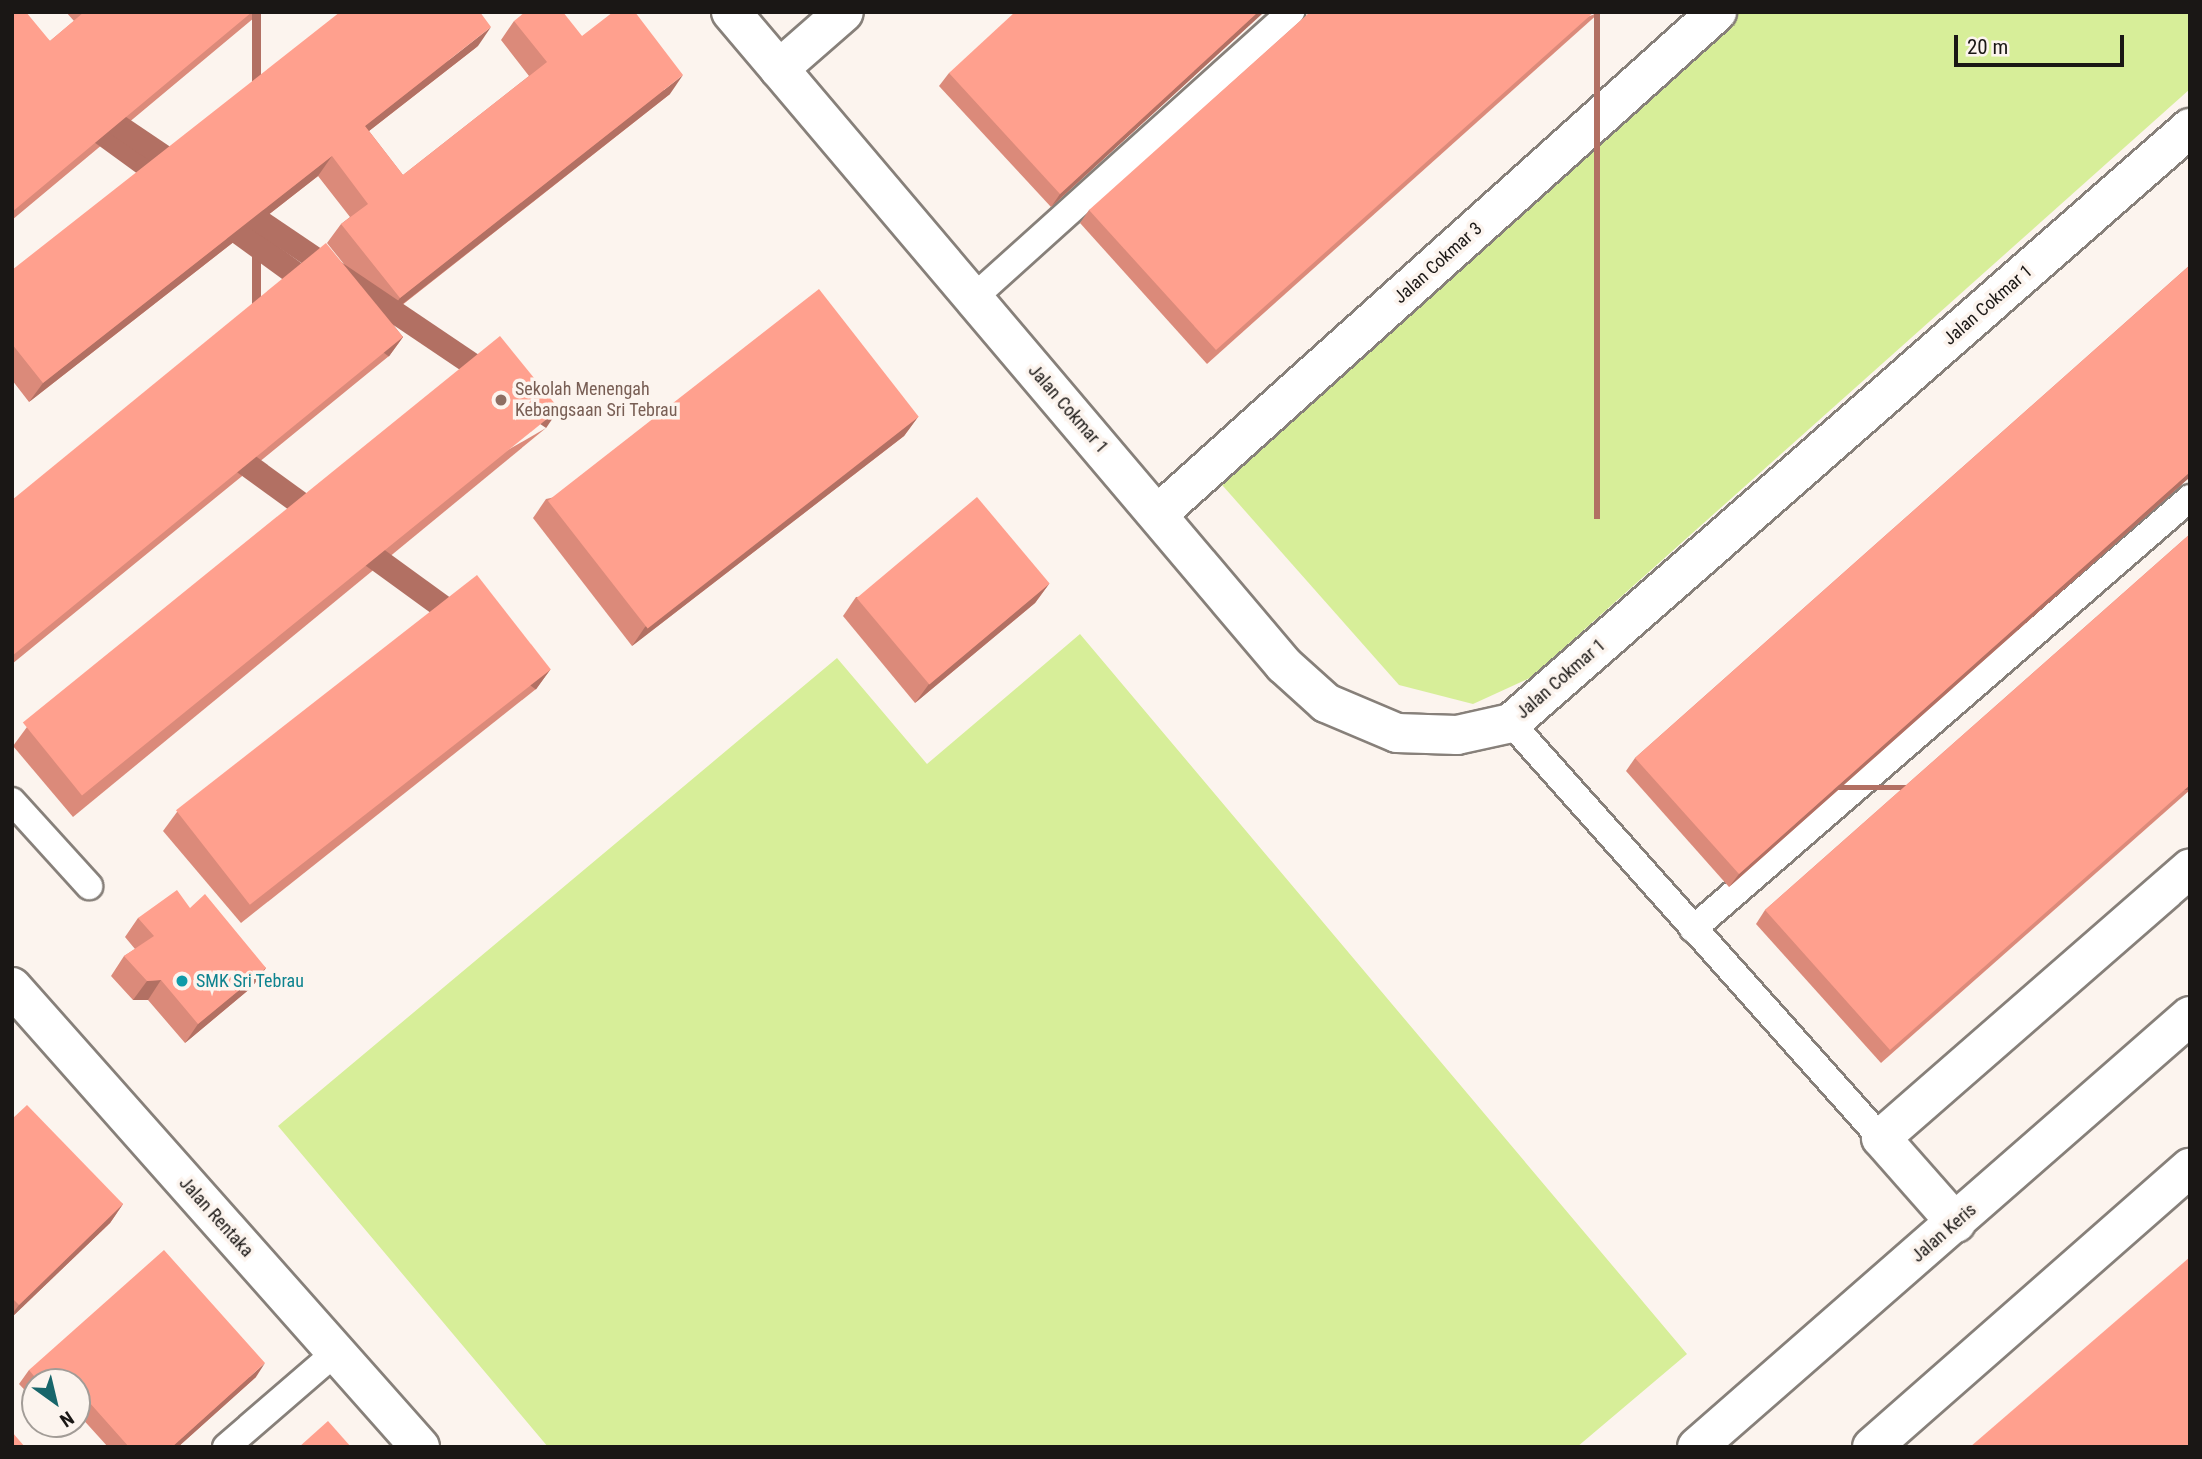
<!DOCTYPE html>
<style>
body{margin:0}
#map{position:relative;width:2202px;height:1459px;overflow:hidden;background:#fcf4ee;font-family:"Roboto Condensed",sans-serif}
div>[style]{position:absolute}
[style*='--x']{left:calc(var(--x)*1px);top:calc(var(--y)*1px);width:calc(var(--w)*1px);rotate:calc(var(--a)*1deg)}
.green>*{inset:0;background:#d7ee99}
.roads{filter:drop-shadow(2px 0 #87807a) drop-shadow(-2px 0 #87807a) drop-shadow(0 2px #87807a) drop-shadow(0 -2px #87807a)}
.lane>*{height:26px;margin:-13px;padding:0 13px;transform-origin:13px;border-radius:13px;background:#fff}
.street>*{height:38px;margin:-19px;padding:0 19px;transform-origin:19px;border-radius:19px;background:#fff}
.secondary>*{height:38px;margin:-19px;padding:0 19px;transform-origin:19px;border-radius:19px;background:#fff}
.wall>*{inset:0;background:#db8a7a}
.shaded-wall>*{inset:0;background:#b27063;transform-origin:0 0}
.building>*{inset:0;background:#ffa08e;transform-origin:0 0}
.dots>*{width:19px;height:19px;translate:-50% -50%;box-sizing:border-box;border:4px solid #fcf4ee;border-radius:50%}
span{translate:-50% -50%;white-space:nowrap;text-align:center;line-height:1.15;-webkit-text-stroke:7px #fcf4ee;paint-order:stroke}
.street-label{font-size:18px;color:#1a1715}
.education-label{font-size:18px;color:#785e54}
.left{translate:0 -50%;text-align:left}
.culture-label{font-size:18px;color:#0d838f}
.frame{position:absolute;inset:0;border:14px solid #1a1715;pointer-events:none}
.north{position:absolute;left:21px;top:1368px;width:70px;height:70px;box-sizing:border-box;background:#fcf4ee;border:2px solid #a29c97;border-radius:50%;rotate:146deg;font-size:19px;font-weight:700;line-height:28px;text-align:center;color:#1a1715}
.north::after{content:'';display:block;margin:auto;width:24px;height:32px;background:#18666b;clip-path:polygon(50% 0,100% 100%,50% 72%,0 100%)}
.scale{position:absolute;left:1954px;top:35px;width:170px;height:32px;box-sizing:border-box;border:4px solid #1a1715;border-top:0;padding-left:9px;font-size:21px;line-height:24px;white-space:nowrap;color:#1a1715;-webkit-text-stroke:5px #fcf4ee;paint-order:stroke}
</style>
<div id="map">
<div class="green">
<div style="clip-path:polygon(1694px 12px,2190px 12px,2190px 89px,1530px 678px,1473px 704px,1399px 685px,1200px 460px)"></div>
<div style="clip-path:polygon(1080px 634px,1687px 1354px,1577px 1447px,548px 1447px,278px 1126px,837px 658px,927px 764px)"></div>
</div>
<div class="roads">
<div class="lane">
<div style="--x:971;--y:300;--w:431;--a:-42"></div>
<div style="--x:1511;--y:723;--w:556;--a:48.28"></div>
<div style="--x:12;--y:801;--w:115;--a:47.8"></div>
<div style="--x:1693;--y:929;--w:658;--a:-40.93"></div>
<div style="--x:226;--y:1447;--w:145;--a:-40.8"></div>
</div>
<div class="street">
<div style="--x:731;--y:12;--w:856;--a:49.74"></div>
<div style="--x:1284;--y:665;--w:57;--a:42.1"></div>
<div style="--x:1326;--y:703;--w:77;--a:22.9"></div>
<div style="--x:1397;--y:733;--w:60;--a:1.9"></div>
<div style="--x:1457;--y:735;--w:55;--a:-12.5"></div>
<div style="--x:1511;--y:723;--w:903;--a:-41.23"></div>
<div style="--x:779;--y:69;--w:86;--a:-41.2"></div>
<div style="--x:1159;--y:513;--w:750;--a:-41.92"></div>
<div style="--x:12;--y:987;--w:615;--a:48.43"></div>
<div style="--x:1956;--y:1223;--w:113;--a:-131.4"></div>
<div style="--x:1881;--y:1138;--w:410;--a:-41.1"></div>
<div style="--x:1872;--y:1447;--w:423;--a:-41.3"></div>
</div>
<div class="secondary">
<div style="--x:1697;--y:1447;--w:655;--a:-41.16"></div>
</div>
</div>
<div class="wall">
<div style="clip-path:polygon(12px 12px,50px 41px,74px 21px,66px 12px,261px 12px,12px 220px)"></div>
<div style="clip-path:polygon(1264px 12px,1051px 207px,939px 86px,949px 73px)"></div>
<div style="clip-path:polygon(1600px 12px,1207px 364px,1080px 223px,1089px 210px)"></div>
<div style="clip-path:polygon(514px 21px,582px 36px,670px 94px,387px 317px,403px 337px,389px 356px,12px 664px,12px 500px,368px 294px,327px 243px,341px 224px,350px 217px,318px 176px,29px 402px,12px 380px,12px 270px,478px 46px,369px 131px,403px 175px,529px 76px,501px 40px)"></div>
<div style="clip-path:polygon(2190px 265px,2190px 477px,1729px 887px,1626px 771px,1635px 758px)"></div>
<div style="clip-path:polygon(918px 417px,904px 436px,632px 646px,533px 518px,546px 499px)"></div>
<div style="clip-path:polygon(546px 428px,73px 817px,13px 746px,27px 727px)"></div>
<div style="clip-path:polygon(2190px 534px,2190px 790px,1881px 1063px,1756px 924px,1765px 910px)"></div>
<div style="clip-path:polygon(1049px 584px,1035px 603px,915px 703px,843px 616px,856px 597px)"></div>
<div style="clip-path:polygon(550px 670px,536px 689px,241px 923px,163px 831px,177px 812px)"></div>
<div style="clip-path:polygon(190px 908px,266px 968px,252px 987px,185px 1043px,148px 1000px,133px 1000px,111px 976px,124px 956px,135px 949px,125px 937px,138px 918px)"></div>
<div style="clip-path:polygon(12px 1119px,123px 1204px,110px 1223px,12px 1317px)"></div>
<div style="clip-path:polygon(29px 1370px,256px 1377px,178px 1447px,108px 1447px,79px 1415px,77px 1417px,77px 1382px,35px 1382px,35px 1401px,19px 1384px)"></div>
<div style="clip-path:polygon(55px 1424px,69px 1424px,61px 1431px)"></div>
</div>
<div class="shaded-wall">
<div style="left:252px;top:12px;width:9px;height:312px"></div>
<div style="clip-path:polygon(1258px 12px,1264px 12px,1051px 207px,1060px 194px)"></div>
<div style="left:1594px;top:12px;width:6px;height:507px"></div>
<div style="clip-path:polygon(491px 27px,478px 46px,351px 145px,365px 126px)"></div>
<div style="clip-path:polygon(683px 75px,670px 94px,386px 317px,400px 298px)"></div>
<div style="clip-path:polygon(332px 156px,318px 176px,29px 402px,43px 383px)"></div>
<div style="left:403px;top:337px;width:24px;height:505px;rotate:126deg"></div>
<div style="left:559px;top:409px;width:23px;height:612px;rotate:124deg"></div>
<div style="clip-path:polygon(918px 417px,904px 436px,632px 646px,645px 627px)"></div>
<div style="clip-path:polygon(2190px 472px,2190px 477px,1729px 887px,1739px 874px)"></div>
<div style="clip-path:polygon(1049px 584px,1035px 603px,915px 703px,929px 684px)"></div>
<div style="left:550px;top:670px;width:24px;height:377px;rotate:126deg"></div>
<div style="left:2190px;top:785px;width:5px;height:400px;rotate:90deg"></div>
<div style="clip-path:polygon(266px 968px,252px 987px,185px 1043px,198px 1024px)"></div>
<div style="clip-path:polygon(161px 980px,148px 1000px,133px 1000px,147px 981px)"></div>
<div style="clip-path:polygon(123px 1204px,110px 1223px,12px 1317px,12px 1314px,19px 1305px)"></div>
<div style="clip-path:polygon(265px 1363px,256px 1377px,178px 1447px,172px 1447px)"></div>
<div style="clip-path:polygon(89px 1402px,79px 1415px,77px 1417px,77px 1412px)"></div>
</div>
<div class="building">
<div style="clip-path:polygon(12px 12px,26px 12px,50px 41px,84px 12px,252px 12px,12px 212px)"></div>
<div style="clip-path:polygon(340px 12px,480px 12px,491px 27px,365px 126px,403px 175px,547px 62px,514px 21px,525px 12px,563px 12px,582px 36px,613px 12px,635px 12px,683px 75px,400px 298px,341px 224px,368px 204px,332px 156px,43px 383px,12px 344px,12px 270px)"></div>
<div style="clip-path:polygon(1015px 12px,1258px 12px,1060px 194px,949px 73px)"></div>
<div style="clip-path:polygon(1310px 12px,1594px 12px,1216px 350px,1089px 210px)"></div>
<div style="clip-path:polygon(326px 243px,403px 337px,12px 656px,12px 500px)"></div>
<div style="clip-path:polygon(2190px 265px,2190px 472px,1739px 874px,1635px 758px)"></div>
<div style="left:819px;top:289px;width:162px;height:344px;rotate:52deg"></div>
<div style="left:500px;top:336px;width:94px;height:614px;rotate:51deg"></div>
<div style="left:977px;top:497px;width:113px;height:157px;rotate:50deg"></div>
<div style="clip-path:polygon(2190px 534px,2190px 785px,1890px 1050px,1765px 910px)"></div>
<div style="left:477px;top:575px;width:120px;height:382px;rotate:52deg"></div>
<div style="clip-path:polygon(177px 890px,190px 908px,205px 894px,266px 968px,198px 1024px,161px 980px,147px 981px,124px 956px,154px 936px,138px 918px)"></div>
<div style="clip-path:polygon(27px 1105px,123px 1204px,19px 1305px,12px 1298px,12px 1119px)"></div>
<div style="clip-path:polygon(164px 1250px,265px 1363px,172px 1447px,129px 1447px,89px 1402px,77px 1412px,77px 1382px,39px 1382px,29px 1370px)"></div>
<div style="clip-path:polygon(2190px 1257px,2190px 1447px,1970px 1447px)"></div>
<div style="clip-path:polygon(328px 1421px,351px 1447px,299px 1447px)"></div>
<div style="clip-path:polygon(12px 1432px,25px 1447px,12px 1447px)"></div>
</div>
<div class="dots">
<div style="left:501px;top:400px;background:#8d6e63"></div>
<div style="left:182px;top:981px;background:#0f9aa8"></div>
</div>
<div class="street-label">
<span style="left:1438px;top:263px;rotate:-42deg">Jalan Cokmar 3</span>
<span style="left:1988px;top:305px;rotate:-41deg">Jalan Cokmar 1</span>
<span style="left:1068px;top:409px;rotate:49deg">Jalan Cokmar 1</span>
<span style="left:1561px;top:679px;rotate:-41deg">Jalan Cokmar 1</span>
<span style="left:216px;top:1217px;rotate:48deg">Jalan Rentaka</span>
<span style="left:1944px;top:1233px;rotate:-41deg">Jalan Keris</span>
</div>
<div class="education-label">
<span class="left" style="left:515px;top:400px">Sekolah Menengah<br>Kebangsaan Sri Tebrau</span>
</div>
<div class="culture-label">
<span class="left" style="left:196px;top:981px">SMK Sri Tebrau</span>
</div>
<div class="frame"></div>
<div class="north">N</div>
<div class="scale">20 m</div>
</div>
